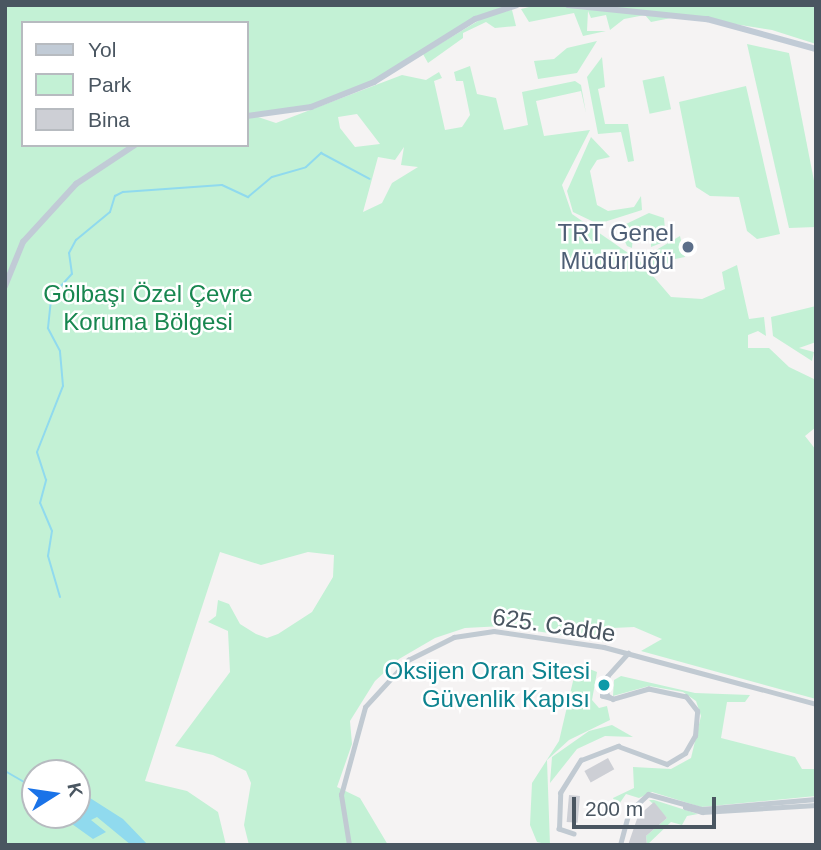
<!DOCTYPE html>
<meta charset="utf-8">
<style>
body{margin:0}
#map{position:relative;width:821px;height:850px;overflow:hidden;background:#f5f3f3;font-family:Arial,sans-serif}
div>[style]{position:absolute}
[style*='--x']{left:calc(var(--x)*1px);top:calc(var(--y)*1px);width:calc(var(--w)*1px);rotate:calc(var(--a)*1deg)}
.green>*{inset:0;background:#c3f1d5;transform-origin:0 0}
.water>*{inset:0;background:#90daee}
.stream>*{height:2px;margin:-1px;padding:0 1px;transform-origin:1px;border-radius:1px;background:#90daee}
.building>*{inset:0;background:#cdcfd5;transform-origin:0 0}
.street>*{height:4.5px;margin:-2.25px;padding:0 2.25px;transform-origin:2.25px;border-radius:2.25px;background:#c1cad2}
.secondary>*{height:6px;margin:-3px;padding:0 3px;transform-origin:3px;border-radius:3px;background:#c1cbd6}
.dots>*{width:19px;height:19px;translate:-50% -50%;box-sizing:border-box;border:4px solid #fff;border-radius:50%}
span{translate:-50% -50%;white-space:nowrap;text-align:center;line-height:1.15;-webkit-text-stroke:5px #fff;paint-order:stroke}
.service-label{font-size:24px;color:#4e5e75}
.right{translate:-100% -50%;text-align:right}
.park-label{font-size:24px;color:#17864f}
.street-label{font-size:24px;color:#4a5661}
.culture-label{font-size:24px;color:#0d838f}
.frame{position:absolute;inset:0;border:7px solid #4a5661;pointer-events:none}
.legend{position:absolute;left:21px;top:21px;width:228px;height:126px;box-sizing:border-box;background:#fff;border:2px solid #b7bbc0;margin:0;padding:9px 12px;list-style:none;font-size:21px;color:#4a5661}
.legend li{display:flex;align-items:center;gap:14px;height:35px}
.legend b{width:35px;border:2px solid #b7bbc0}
.north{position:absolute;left:21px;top:759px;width:70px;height:70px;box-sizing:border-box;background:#fff;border:2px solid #b7bbc0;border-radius:50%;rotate:78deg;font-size:19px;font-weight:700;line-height:28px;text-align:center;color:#4a5661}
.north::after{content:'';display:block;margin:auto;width:24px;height:32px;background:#1a73e8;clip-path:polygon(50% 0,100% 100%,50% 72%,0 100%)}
.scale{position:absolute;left:572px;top:797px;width:144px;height:32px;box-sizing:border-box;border:4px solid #4a5661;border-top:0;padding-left:9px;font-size:21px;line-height:24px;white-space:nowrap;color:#4a5661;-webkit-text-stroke:5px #fff;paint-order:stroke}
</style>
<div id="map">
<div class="green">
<div style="clip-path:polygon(evenodd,5px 5px,517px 5px,489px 13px,397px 70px,317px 106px,258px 117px,276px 123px,402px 75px,426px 80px,439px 72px,442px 78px,434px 81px,445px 130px,462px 127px,470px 115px,463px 81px,456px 81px,454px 72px,470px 66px,477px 94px,496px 98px,504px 130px,528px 125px,522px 92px,575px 81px,581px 85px,586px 113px,581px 91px,536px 101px,544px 136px,590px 130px,562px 185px,572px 214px,641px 262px,671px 297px,702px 299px,725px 289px,722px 272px,737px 265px,749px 319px,764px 317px,765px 326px,766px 336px,758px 331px,748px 335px,748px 348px,769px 348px,789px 367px,816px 380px,816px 427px,805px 436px,816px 450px,816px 699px,641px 651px,662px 639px,634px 627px,613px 628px,607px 642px,503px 626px,465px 628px,435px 638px,399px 659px,375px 681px,350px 721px,352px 744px,337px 787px,360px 798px,388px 845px,249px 845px,244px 825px,251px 783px,246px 771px,213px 755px,175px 746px,230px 672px,228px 631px,208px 622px,216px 616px,218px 600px,229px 604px,240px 624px,256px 634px,267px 638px,278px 634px,312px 612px,333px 577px,334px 555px,308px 552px,261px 565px,220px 552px,145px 781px,187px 791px,218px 812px,226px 845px,5px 845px,5px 5px,23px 23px,247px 23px,247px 145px,23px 145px,23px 23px,5px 5px,357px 114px,380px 144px,355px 147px,340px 128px,338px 117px,357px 114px,5px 5px,404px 147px,401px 165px,418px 167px,392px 183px,382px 203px,363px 212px,378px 157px,395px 160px,404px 147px,5px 5px,35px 773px,77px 773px,77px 815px,35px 815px,35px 773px)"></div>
<div style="clip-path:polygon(568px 5px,816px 5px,816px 44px,772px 30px,684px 16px)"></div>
<div style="clip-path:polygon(533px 6px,604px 8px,671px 18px,651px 22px,645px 15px,624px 19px,610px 30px,606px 15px,591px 18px,588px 11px,587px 31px,606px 31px,583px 36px,574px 13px,529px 22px,521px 9px)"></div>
<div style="clip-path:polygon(512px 10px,516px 26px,495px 28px,486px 22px,463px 33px,463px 38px,428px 63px,423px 54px,488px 15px)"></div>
<div style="clip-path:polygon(597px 41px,577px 73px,538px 79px,534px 61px,554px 59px,567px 48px)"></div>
<div style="clip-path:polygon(747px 44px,789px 53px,816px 191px,816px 227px,789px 228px)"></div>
<div style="clip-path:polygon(602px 57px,605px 87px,598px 89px,605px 124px,628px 124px,634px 161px,628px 162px,621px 132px,598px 134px,587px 77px)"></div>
<div style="left:664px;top:76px;width:34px;height:22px;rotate:78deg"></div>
<div style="clip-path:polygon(746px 86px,780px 234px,757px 239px,747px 231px,739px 197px,710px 196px,696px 187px,679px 102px)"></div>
<div style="clip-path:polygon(591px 137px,610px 157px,597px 160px,590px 171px,597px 205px,608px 211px,634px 207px,641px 196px,642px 210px,598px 224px,573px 212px,567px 191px)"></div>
<div style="clip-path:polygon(649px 213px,664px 218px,666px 241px,651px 247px,651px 233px,641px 228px,633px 234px,632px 248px,627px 246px,622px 235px,626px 224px)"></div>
<div style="clip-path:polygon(680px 236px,685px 257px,670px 260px,664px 268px,651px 267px,651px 253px)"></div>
<div style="clip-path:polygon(816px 306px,816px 342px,799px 348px,814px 352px,812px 361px,773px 336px,771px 317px)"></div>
<div style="clip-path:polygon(577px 664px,597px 672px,592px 700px,599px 708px,607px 706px,610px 720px,569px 740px,547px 760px,550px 845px,537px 842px,530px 825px,532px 783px,559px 741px)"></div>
<div style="clip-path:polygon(621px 676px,695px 693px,750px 695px,745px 702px,727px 702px,721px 738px,795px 757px,802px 769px,816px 769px,816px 796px,701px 807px,652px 792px,639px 798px,626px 794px,617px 807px,613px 798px,634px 788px,633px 767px,671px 769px,691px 758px,701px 716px,696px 701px,683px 692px,649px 686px,613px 696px,614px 680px)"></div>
<div style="clip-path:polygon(612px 725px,633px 737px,605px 736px,577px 749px,550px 783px,552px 757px,589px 731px)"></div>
<div style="clip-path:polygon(649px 800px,654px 800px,698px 814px,687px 816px,682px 825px,671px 822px,647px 845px,646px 836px,667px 818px)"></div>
</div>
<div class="water">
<div style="clip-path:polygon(90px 798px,123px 819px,148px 845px,131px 845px,97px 817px,91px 820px,106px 832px,93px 839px,72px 824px)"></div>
</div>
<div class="stream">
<div style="--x:60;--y:597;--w:43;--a:-106.3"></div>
<div style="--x:48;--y:556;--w:25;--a:-81"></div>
<div style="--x:52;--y:531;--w:30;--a:-113"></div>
<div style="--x:40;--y:503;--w:24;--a:-75"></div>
<div style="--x:46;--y:480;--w:29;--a:-108"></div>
<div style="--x:37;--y:452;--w:71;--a:-68.5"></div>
<div style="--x:63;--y:386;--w:35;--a:-95"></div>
<div style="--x:60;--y:351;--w:26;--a:-118"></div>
<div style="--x:48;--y:328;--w:31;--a:-84"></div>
<div style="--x:51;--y:297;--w:31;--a:-48"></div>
<div style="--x:72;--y:274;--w:21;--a:-98"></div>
<div style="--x:69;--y:253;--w:15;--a:-62"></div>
<div style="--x:76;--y:240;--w:44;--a:-39.5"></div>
<div style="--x:110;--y:212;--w:17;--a:-73"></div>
<div style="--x:115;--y:196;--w:9;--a:-27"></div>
<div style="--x:123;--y:192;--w:99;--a:-4"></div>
<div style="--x:222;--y:185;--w:29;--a:25"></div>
<div style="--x:248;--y:197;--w:31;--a:-40"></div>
<div style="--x:272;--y:177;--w:35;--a:-16"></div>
<div style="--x:306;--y:167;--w:21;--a:-43"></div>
<div style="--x:321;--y:153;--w:55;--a:28"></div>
<div style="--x:5;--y:771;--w:34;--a:30"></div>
</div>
<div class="building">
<div style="left:608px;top:758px;width:13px;height:27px;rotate:61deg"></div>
<div style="left:569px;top:795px;width:11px;height:27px;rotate:5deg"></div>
<div style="clip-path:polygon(654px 802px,667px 818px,646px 836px,647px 845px,628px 845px,638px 816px)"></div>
</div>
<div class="street">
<div style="--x:608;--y:676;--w:19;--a:93"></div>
<div style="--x:607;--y:695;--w:7;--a:34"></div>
<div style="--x:685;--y:807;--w:18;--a:16"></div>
<div style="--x:702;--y:812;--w:114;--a:-3.5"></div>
<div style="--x:574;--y:834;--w:16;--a:-162"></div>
<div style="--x:559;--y:829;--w:36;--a:-88"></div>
<div style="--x:560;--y:793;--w:39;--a:-58"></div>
<div style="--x:581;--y:760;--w:40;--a:-21"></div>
<div style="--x:618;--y:746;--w:52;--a:20.2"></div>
<div style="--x:667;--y:764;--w:21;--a:-31"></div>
<div style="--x:685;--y:753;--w:20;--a:-60"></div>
<div style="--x:695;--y:736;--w:25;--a:-85"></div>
<div style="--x:697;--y:711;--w:18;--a:-128"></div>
<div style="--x:686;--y:697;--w:38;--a:-168"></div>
<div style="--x:649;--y:689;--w:37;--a:164"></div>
<div style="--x:613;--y:699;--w:11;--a:-165"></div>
<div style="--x:602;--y:696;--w:14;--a:-90"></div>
<div style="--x:602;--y:682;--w:39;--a:-48"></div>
<div style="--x:349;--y:845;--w:51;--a:-99.1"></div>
<div style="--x:341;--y:795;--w:91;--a:-74.7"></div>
<div style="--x:365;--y:707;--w:64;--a:-47.5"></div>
<div style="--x:408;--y:660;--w:51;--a:-26.6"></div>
<div style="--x:454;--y:637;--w:40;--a:-8.5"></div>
<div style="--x:494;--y:631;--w:111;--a:8.3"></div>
<div style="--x:604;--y:647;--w:220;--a:15"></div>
<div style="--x:620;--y:845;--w:34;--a:-75"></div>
<div style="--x:629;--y:812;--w:26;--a:-43"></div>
<div style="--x:648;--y:794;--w:56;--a:15.5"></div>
<div style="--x:702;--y:809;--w:114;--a:-5"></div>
</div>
<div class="secondary">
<div style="--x:568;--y:5;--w:140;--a:5.8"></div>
<div style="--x:707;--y:19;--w:113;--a:15.4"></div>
<div style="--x:247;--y:116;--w:65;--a:-8"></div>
<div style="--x:311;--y:107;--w:68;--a:-21.6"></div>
<div style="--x:374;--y:82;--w:119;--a:-32"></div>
<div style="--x:475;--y:19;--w:44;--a:-18.4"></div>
<div style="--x:5;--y:286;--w:48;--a:-67.8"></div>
<div style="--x:23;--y:242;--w:79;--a:-47.6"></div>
<div style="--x:76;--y:184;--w:71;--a:-33.5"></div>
</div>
<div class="dots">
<div style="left:688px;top:247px;background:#5c6f8a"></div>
<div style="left:604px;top:685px;background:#0f9aa8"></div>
</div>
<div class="service-label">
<span class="right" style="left:674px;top:247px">TRT Genel<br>Müdürlüğü</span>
</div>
<div class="park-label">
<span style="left:148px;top:308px">Gölbaşı Özel Çevre<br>Koruma Bölgesi</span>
</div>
<div class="street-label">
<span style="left:554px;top:625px;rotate:8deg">625. Cadde</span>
</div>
<div class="culture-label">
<span class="right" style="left:590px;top:685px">Oksijen Oran Sitesi<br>Güvenlik Kapısı</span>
</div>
<div class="frame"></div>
<ul class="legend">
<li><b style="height:9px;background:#c1cbd6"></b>Yol</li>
<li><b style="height:19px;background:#c3f1d5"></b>Park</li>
<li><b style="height:19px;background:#cdcfd5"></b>Bina</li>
</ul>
<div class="north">K</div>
<div class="scale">200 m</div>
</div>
